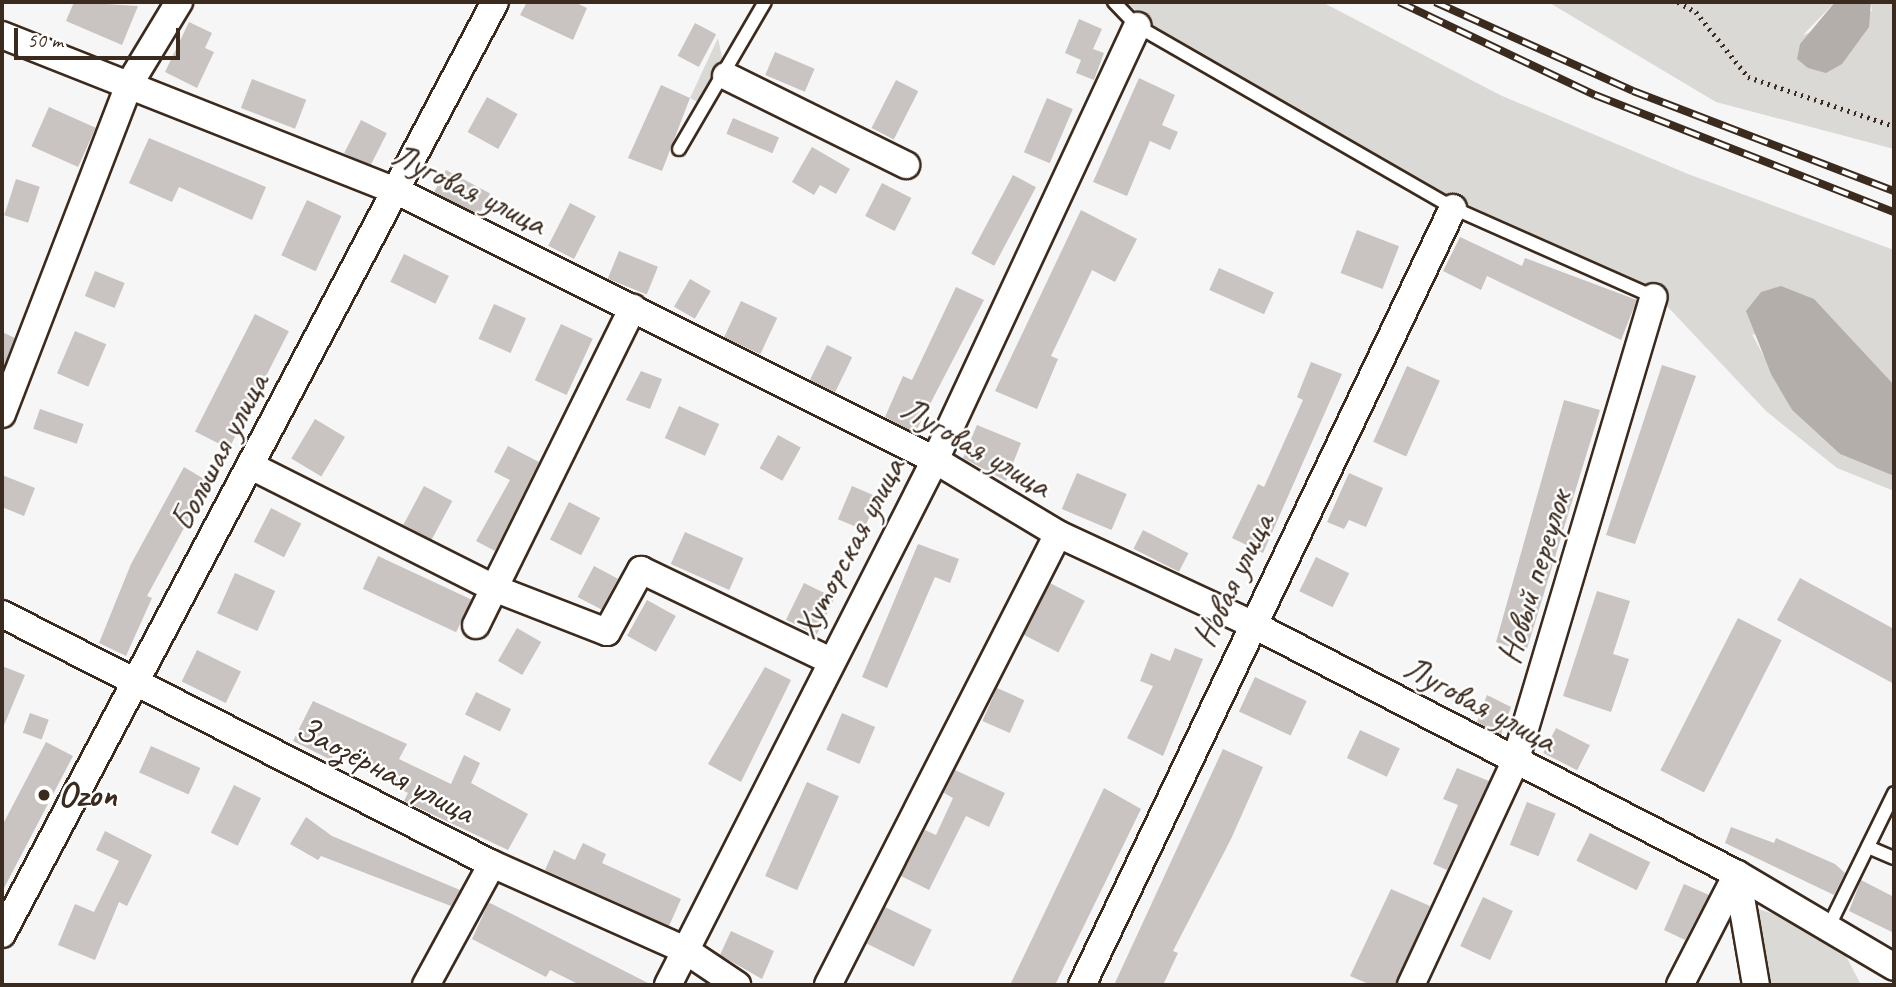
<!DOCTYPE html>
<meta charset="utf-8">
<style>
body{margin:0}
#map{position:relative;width:1896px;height:987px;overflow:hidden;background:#f7f6f6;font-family:Caveat,sans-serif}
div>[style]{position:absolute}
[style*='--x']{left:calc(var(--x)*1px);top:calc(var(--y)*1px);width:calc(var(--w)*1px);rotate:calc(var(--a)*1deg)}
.green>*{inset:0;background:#dbd9d6}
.water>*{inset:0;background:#b4aeaa}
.building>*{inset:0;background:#c9c3c1;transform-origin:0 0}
.path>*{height:4.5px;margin-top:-2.25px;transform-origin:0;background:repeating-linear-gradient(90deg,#3b2a1e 0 2px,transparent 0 7px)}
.roads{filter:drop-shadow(2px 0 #3b2a1e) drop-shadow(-2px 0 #3b2a1e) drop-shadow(0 2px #3b2a1e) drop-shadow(0 -2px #3b2a1e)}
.service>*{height:12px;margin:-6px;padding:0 6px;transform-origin:6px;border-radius:6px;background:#fff}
.minor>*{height:26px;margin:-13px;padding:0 13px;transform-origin:13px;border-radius:13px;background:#fff}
.rail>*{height:8px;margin-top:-4px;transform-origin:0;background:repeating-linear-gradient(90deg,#fff 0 16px,#3b2a1e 0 32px);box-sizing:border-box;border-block:2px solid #3b2a1e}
.dots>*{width:19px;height:19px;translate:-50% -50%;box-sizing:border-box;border:4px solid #fff;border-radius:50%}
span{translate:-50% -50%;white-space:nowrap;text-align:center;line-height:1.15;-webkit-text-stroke:5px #fff;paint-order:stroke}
.street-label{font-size:35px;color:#3b2a1e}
.poi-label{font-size:35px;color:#3b2a1e;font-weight:700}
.left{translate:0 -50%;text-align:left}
.frame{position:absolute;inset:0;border:4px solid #3b2a1e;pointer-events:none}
.scale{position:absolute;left:14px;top:28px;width:166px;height:32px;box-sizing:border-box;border:4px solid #3b2a1e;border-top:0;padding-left:9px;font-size:21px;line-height:24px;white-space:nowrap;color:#3b2a1e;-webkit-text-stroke:5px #fff;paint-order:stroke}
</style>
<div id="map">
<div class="green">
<div style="clip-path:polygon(1127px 2px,1322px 2px,1500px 95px,1688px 174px,1894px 250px,1894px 385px,1883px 376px,1752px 334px,1792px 410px,1840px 454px,1894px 476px,1894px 491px,1837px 468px,1766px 411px,1665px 304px,1662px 293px,1461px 203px,1153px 28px)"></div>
<div style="clip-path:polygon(1548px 2px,1835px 2px,1803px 35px,1872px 11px,1871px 2px,1894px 2px,1894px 149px,1716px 102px)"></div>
<div style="clip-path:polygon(718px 38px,726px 76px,707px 107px,690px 98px)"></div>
<div style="clip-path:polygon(1749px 906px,1798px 922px,1845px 954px,1861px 985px,1765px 985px)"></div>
</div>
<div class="water">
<div style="clip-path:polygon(1835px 2px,1871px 2px,1869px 27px,1842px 64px,1826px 73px,1808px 68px,1797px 59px,1800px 44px)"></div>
<div style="clip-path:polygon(1781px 286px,1814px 299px,1894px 385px,1894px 476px,1840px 454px,1792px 410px,1771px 374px,1746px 311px,1761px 292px)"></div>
</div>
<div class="building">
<div style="clip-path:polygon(74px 2px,138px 6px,122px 45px,66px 21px)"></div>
<div style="clip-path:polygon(527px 2px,574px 2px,587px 8px,573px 40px,520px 15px)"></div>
<div style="clip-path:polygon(1079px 19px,1102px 29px,1093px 49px,1104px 53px,1094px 80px,1076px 73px,1081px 60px,1065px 53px)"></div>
<div style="clip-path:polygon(189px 22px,212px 33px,205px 48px,214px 52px,197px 88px,165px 72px)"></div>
<div style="left:695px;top:23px;width:24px;height:37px;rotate:28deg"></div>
<div style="left:775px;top:52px;width:43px;height:25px;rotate:23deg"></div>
<div style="clip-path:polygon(1139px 78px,1175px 95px,1162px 125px,1178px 132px,1170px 150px,1150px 141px,1127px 196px,1093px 182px)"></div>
<div style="left:252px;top:79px;width:58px;height:31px;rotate:21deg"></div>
<div style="left:896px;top:80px;width:25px;height:54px;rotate:27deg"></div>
<div style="clip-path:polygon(661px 85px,690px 98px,662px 171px,628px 158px)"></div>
<div style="left:487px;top:97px;width:35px;height:40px;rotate:29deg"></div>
<div style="left:1047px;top:98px;width:28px;height:59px;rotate:23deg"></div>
<div style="left:49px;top:107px;width:51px;height:43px;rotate:24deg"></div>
<div style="left:733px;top:118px;width:50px;height:17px;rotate:23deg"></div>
<div style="left:361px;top:120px;width:29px;height:37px;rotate:27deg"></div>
<div style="clip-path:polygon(149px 138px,266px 187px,252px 220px,179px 187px,172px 202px,129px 183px)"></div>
<div style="clip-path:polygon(812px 147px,850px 169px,836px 194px,820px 185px,814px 195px,792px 182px)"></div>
<div style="left:446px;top:170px;width:50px;height:25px;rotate:28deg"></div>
<div style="left:1013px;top:175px;width:26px;height:89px;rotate:28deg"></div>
<div style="left:16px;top:179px;width:25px;height:38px;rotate:18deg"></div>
<div style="left:882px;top:183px;width:33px;height:37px;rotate:27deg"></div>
<div style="left:307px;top:200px;width:38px;height:61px;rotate:25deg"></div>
<div style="left:570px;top:203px;width:29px;height:48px;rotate:27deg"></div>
<div style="clip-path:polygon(1081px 210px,1137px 239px,1115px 282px,1092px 270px,1051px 356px,1058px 359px,1037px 409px,995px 391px)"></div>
<div style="left:1357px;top:230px;width:45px;height:46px;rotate:21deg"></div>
<div style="clip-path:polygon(1460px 237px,1522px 266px,1525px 258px,1637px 300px,1621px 340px,1487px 276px,1481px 290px,1443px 271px)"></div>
<div style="left:619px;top:251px;width:42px;height:30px;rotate:22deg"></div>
<div style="left:404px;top:254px;width:50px;height:31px;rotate:26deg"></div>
<div style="left:1219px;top:268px;width:60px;height:24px;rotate:24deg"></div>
<div style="left:95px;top:271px;width:32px;height:27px;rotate:22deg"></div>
<div style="left:690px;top:279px;width:24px;height:32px;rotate:30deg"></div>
<div style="clip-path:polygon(956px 287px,984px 300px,915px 433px,885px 417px,903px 376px,912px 380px)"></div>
<div style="left:741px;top:301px;width:40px;height:40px;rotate:25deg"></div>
<div style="left:494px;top:304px;width:35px;height:38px;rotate:24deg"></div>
<div style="left:255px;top:314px;width:38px;height:132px;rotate:27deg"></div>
<div style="left:561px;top:324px;width:35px;height:62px;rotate:25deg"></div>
<div style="left:75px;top:331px;width:34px;height:46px;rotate:23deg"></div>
<div style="clip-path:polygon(2px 332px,15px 338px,2px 371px)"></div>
<div style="left:827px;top:345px;width:28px;height:39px;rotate:26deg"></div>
<div style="clip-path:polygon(1311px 362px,1342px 374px,1263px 553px,1232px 538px,1258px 484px,1264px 487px,1303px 400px,1297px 397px)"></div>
<div style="clip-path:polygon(1662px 365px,1696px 376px,1635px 544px,1606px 535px)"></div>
<div style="left:1407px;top:366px;width:36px;height:83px;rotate:24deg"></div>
<div style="clip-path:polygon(641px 371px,662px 379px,650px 409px,626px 400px)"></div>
<div style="clip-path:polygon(1564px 400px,1600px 410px,1526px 652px,1496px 642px)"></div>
<div style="left:679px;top:406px;width:44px;height:35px;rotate:24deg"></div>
<div style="left:40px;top:409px;width:46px;height:21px;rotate:19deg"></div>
<div style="left:315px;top:419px;width:35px;height:46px;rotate:31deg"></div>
<div style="clip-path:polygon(977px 425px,1021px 443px,1006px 481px,963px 458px)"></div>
<div style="left:778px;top:435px;width:26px;height:38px;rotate:29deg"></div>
<div style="clip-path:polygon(508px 446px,539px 462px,495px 551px,476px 541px,510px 480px,494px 472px)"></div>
<div style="clip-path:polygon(184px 467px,209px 482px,147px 596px,152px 598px,126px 656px,99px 643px,131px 564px)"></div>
<div style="left:1077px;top:473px;width:54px;height:39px;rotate:23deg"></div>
<div style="clip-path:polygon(1349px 473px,1383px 488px,1366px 527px,1349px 520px,1344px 529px,1327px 522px)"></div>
<div style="clip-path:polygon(2px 475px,35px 488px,24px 516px,2px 507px)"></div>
<div style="left:424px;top:486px;width:32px;height:44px;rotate:28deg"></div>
<div style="left:852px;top:486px;width:28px;height:36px;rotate:23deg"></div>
<div style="left:569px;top:502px;width:35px;height:42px;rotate:27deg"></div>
<div style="left:271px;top:508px;width:34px;height:38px;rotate:27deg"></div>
<div style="left:1143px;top:530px;width:51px;height:21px;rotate:27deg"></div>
<div style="left:685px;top:532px;width:64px;height:35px;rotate:24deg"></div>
<div style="clip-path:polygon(918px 544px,959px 559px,950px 583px,935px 577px,887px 688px,862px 677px)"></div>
<div style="left:378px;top:556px;width:103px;height:36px;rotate:25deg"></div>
<div style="left:1316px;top:557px;width:37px;height:38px;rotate:26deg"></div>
<div style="left:594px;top:566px;width:27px;height:35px;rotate:28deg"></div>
<div style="left:235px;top:573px;width:44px;height:44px;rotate:24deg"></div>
<div style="clip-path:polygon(1800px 578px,1894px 629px,1894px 684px,1777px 620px)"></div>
<div style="left:804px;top:583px;width:34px;height:41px;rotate:26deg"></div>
<div style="left:1050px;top:583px;width:39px;height:58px;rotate:27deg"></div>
<div style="clip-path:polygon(1597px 591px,1630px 601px,1613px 654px,1629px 659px,1611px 712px,1563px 696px)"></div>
<div style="left:647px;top:600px;width:33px;height:41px;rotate:29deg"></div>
<div style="left:1738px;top:618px;width:49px;height:171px;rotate:27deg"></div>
<div style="left:517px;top:628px;width:28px;height:38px;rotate:30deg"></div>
<div style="clip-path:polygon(1175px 648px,1203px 659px,1163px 756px,1127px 738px,1153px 686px,1140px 681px,1151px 653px,1170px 661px)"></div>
<div style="left:197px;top:650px;width:49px;height:35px;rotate:26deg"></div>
<div style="clip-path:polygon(2px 666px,25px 675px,2px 730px)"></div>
<div style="clip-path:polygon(765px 667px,791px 680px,741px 782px,708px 764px)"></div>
<div style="left:1255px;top:677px;width:57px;height:38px;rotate:25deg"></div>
<div style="left:997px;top:688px;width:30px;height:36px;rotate:24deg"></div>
<div style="left:476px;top:692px;width:39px;height:25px;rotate:26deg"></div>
<div style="clip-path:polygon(1487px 695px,1511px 707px,1501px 735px,1477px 722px)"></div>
<div style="clip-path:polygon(313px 701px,407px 744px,399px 759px,451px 784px,464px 755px,480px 763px,471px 783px,528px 814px,508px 850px,404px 801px,408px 793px,334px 753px,331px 760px,293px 741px)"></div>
<div style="left:30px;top:713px;width:20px;height:21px;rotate:20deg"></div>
<div style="left:842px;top:713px;width:36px;height:40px;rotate:23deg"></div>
<div style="left:1556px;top:728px;width:38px;height:28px;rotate:27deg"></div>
<div style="left:1360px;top:730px;width:44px;height:31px;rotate:25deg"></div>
<div style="clip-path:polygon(46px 742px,73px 756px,2px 892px,2px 826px)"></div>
<div style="left:151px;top:746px;width:54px;height:29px;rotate:24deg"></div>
<div style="clip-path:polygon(1223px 749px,1263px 767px,1231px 839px,1173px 951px,1178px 953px,1163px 985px,1114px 985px)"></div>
<div style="clip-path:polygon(1457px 768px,1489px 781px,1447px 870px,1433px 864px,1458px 805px,1443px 799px)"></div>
<div style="clip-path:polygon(955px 770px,1005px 793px,989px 827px,966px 816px,929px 890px,901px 876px,925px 830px,936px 835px,953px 798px,944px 793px)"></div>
<div style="left:807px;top:782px;width:35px;height:103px;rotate:24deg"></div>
<div style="left:234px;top:785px;width:30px;height:53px;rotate:26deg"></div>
<div style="clip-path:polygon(1104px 788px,1141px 809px,1055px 985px,1010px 985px)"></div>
<div style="left:1527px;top:802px;width:31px;height:46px;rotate:22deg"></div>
<div style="clip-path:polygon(306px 817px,332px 836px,460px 890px,451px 906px,321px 856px,318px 860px,290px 844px)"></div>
<div style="clip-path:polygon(1731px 827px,1774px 843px,1776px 838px,1835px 864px,1845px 873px,1834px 895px,1725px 843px)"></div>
<div style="clip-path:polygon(105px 831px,152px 855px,127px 906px,119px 902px,95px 960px,58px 945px,75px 904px,94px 912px,119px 861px,96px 850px)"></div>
<div style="left:1590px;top:833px;width:67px;height:31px;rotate:26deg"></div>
<div style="clip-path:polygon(583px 843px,606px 854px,602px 863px,681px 899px,669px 926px,545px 870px,554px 850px,575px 860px)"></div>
<div style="clip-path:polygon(1861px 880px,1894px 897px,1894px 933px,1849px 911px)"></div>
<div style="clip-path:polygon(1684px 884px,1709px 895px,1685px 940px,1664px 930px)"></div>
<div style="clip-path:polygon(1391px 889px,1430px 906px,1395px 985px,1371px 985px,1350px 976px)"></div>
<div style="left:1483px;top:897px;width:33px;height:54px;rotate:25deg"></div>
<div style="clip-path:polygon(488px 904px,490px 903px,652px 985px,580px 985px,550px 970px,546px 977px,472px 939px)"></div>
<div style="left:885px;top:907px;width:52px;height:41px;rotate:26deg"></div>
<div style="clip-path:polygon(731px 931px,774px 951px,762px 979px,720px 955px)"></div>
</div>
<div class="path">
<div style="--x:1678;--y:2;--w:21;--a:29"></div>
<div style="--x:1696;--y:12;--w:83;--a:51.3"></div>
<div style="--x:1748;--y:77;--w:154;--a:18.6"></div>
</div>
<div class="roads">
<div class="service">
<div style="--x:1114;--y:2;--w:33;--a:46"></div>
<div style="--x:1137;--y:26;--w:365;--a:29.9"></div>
<div style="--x:1453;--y:208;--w:220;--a:23.9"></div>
<div style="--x:679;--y:149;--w:170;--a:-59.7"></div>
<div style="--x:1868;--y:847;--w:28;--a:23"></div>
<div style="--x:1828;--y:928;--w:150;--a:-63.9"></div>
</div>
<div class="minor">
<div style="--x:2;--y:35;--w:427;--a:21.6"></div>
<div style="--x:399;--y:192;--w:599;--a:26.57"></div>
<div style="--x:935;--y:460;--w:144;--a:31"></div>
<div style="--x:1058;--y:534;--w:212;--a:24.9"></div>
<div style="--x:1250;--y:623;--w:548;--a:27.27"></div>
<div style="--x:1737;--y:874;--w:182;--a:30.6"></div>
<div style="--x:726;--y:76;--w:201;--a:26.3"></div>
<div style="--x:2;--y:414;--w:355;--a:-68.9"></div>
<div style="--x:130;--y:83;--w:95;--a:-58.8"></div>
<div style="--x:251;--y:466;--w:274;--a:26.7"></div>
<div style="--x:496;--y:589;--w:119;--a:21.2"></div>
<div style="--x:607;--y:632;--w:71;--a:-61.3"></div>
<div style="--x:641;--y:570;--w:208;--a:25.6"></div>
<div style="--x:2;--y:614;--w:550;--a:27.03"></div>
<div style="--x:492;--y:864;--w:211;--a:24"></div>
<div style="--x:685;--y:950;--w:63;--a:33.9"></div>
<div style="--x:476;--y:625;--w:354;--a:-63.7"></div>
<div style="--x:1737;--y:874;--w:113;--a:80.3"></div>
<div style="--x:2;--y:934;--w:1054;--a:-62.12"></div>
<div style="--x:426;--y:985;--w:138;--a:-61.4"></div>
<div style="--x:668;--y:985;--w:589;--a:-63.04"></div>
<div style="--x:935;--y:460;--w:479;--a:-65"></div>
<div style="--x:828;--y:985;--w:506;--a:-62.98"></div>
<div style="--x:1082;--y:985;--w:861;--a:-64.48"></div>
<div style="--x:1411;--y:985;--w:246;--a:-65"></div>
<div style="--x:1515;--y:762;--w:485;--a:-73.4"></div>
<div style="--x:1680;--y:985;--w:125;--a:-62.8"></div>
</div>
</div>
<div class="rail">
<div style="--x:1399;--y:2;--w:217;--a:25.4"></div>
<div style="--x:1595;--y:95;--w:321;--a:21.4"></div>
<div style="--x:1435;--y:2;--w:217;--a:24.2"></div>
<div style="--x:1633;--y:91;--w:280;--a:21"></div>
</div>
<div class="dots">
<div style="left:44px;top:795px;background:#3b2a1e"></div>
</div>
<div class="street-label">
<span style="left:469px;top:189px;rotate:26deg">Луговая улица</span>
<span style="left:976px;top:447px;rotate:30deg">Луговая улица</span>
<span style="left:219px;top:452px;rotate:-62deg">Большая улица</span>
<span style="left:849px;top:548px;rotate:-62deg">Хуторская улица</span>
<span style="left:1534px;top:577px;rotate:-73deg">Новый переулок</span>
<span style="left:1233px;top:580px;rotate:-64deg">Новая улица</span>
<span style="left:1480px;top:704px;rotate:28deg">Луговая улица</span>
<span style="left:385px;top:770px;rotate:27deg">Заозёрная улица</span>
</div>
<div class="poi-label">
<span class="left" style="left:58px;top:795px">Ozon</span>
</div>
<div class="frame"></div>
<div class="scale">50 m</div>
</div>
